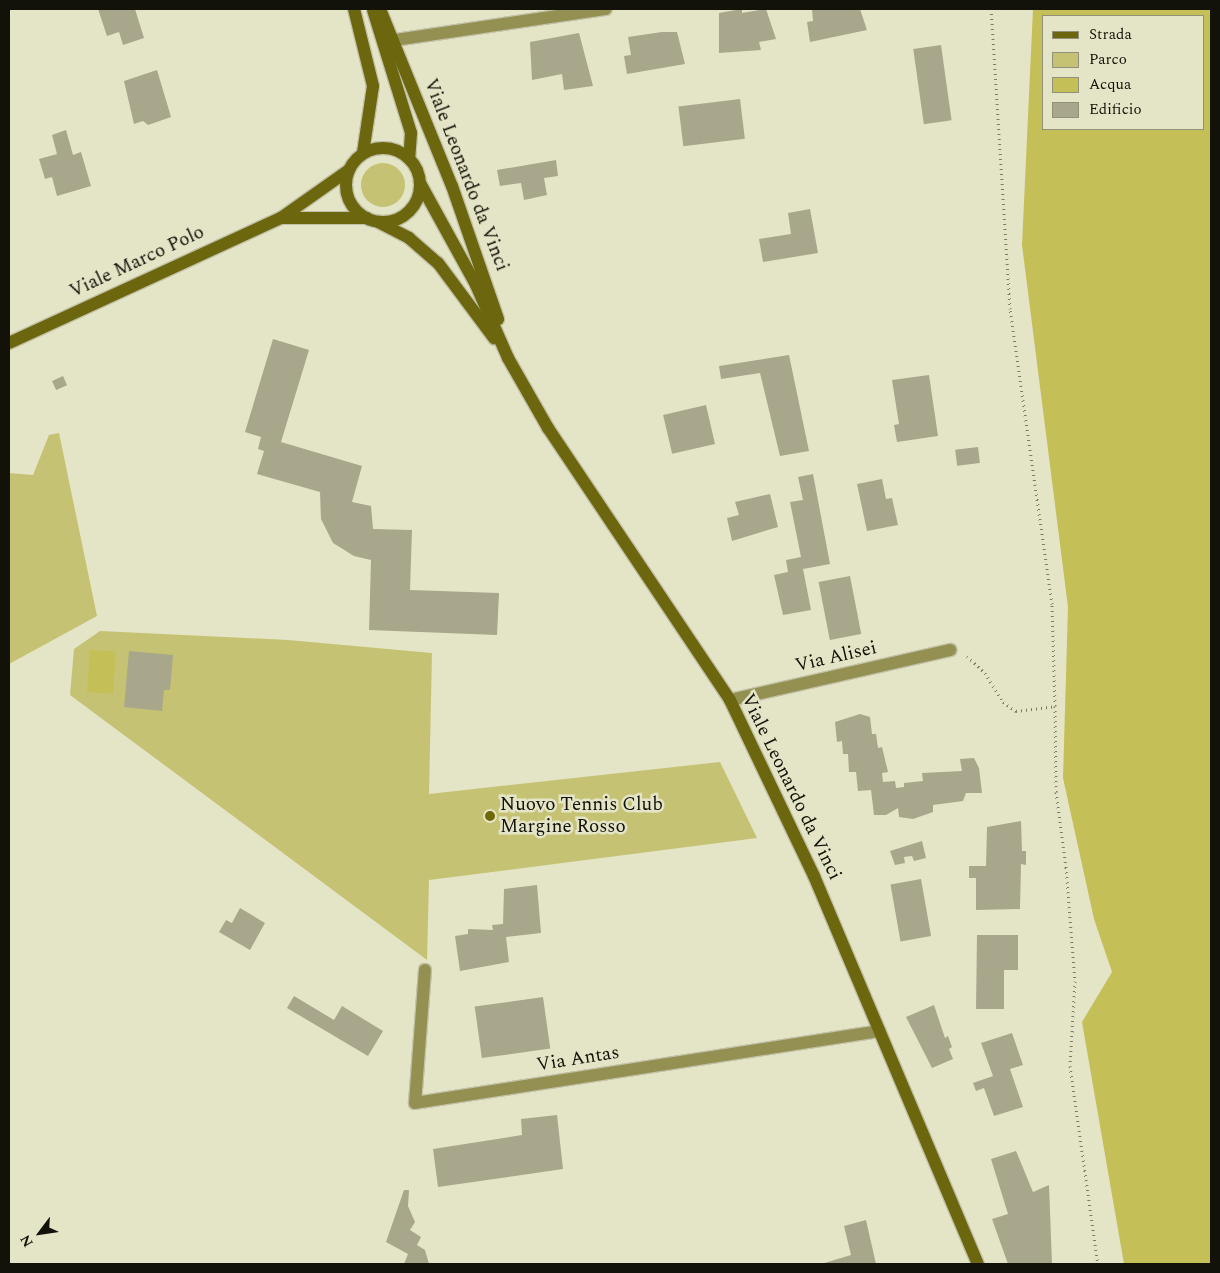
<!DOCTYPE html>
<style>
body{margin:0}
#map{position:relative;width:1220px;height:1273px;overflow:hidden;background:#e4e4c7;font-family:Spectral,serif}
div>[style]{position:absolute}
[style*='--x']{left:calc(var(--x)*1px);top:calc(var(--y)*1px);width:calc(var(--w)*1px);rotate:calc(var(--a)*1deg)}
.green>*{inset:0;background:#c6c274}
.round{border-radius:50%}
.water>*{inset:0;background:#c4bf56;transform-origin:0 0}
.building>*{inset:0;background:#a8a78c;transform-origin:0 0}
.path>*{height:3px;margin-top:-1.5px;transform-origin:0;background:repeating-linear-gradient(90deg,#7c7b68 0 1px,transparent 0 5px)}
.roads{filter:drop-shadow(1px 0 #c3c2a8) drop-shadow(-1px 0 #c3c2a8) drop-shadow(0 1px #c3c2a8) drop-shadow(0 -1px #c3c2a8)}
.street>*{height:12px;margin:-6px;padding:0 6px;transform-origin:6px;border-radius:6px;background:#939051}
.secondary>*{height:12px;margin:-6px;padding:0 6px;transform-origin:6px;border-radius:6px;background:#6c670f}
.secondary>.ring{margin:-6px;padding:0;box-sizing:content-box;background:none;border:12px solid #6c670f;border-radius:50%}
.dots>*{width:14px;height:14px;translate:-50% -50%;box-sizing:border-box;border:2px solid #e4e4c7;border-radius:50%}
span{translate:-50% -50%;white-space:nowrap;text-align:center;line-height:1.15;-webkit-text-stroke:5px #e4e4c7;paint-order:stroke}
.street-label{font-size:19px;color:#131208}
.poi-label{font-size:19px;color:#131208}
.left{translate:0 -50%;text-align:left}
.frame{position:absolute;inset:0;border:10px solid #131208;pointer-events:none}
.legend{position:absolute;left:1042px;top:15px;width:162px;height:115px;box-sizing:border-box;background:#e4e4c7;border:1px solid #90907b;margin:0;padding:6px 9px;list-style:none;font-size:15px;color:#131208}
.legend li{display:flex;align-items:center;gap:10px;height:25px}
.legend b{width:25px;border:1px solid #90907b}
.north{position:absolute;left:15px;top:1208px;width:50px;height:50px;-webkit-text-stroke:4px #e4e4c7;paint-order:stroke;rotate:239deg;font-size:14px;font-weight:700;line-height:20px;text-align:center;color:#131208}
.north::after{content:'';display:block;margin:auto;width:18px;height:22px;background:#131208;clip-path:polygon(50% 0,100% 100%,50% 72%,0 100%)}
</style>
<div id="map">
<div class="green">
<div class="round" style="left:361px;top:163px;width:44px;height:44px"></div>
<div style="clip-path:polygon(59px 433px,97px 616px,9px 664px,9px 473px,33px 475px,49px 435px)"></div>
<div style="clip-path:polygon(100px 631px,288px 640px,432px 653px,429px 794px,720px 762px,757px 838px,429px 880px,427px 960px,70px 695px,74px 649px)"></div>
</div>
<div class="water">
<div style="clip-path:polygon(evenodd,1033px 9px,1211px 9px,1211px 1264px,1124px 1264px,1082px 1022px,1112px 972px,1094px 919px,1063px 778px,1068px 607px,1022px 245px,1033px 9px,1044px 16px,1204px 16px,1204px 129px,1044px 129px,1044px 16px)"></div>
<div style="left:90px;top:650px;width:26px;height:42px;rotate:4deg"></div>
</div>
<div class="building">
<div style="clip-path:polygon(98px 9px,135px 9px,144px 38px,123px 45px,119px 32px,107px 36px)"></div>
<div style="clip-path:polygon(742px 9px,742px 13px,766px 9px,776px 39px,759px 42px,761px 50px,719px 53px,719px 13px)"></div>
<div style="clip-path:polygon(812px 9px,860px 9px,867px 30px,810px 42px,807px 22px,813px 21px)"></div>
<div style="clip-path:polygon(662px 32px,677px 32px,685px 64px,627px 74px,624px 56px,631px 55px,628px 37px)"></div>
<div style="clip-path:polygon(579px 33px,593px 86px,564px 90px,562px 74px,532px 80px,530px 42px)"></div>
<div style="left:941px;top:45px;width:76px;height:28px;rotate:82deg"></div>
<div style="clip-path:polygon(157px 70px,171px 117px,148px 125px,143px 121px,134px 124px,124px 81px)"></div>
<div style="left:740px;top:99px;width:40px;height:62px;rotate:83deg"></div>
<div style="clip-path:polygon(66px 130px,73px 155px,81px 152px,91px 186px,57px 196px,52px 177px,45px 179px,39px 159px,57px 154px,52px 135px)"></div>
<div style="clip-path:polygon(556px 160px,558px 176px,544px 178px,547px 195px,524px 200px,521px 183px,500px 186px,497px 170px)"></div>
<div style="clip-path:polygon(810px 209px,818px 253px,763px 262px,759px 239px,791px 234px,788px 213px)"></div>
<div style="clip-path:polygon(273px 339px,309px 350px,281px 442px,362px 466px,352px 502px,371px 506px,373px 529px,412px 530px,410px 590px,499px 593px,497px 635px,369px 630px,371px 560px,354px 556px,333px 543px,321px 519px,320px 492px,257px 474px,264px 451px,258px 449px,261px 437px,245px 432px)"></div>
<div style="clip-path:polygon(789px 355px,809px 451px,780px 456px,760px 373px,721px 379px,719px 366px)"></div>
<div style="clip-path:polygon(929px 375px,938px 436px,897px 442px,894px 425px,899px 424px,892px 380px)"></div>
<div style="left:63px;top:376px;width:10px;height:12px;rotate:66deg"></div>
<div style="left:706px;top:405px;width:40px;height:44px;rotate:77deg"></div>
<div style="left:978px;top:447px;width:16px;height:23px;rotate:83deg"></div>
<div style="clip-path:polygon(813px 474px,830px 564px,803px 569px,811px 610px,783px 615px,774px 575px,788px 572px,786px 560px,801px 557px,790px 502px,803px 500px,798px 477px)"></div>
<div style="clip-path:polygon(882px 479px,886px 499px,892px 498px,898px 525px,867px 531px,857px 484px)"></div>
<div style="clip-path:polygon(770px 494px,778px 527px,732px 541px,727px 518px,739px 515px,735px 502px)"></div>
<div style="left:850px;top:576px;width:59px;height:32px;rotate:79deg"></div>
<div style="clip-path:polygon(129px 651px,173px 655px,170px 690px,164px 690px,162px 711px,124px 707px)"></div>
<div style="clip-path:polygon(860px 714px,870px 717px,872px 734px,876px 734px,878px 748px,882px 747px,888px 772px,882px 773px,883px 782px,895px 781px,896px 788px,904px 787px,904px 783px,923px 781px,922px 773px,962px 771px,960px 759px,974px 758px,979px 768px,982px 793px,966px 793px,963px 801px,933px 805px,933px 812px,913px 819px,899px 817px,898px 808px,886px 815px,874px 815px,871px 790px,858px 791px,856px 772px,849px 772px,848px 754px,843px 754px,842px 741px,837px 742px,835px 722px)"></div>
<div style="clip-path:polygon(1021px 821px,1022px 851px,1026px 851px,1026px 865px,1021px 864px,1020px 909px,976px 910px,976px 878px,969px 878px,969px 866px,986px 866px,987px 827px)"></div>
<div style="clip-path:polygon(922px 841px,926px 858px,914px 861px,912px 856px,904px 857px,905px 863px,895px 865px,890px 851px)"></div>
<div style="left:921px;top:879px;width:58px;height:31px;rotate:80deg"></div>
<div style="clip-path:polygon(537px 885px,541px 933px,506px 937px,509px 962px,460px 971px,455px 936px,468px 934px,468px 929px,493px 930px,492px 925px,503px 924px,504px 889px)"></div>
<div style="clip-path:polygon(240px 908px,265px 923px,250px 950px,219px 932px,226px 920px,232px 923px)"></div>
<div style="clip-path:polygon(977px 935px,1018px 935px,1018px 970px,1004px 970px,1004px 1009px,976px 1009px)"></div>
<div style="clip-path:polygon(294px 996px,334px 1020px,342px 1006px,383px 1031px,368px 1056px,287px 1008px)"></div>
<div style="left:543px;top:997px;width:52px;height:69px;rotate:82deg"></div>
<div style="clip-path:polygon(934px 1005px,945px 1038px,948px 1036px,952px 1047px,949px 1049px,953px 1059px,932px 1068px,906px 1017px)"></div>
<div style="clip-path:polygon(1012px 1033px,1023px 1065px,1010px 1069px,1023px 1107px,994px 1116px,984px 1088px,976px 1091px,973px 1083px,993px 1076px,981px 1043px)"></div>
<div style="clip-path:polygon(557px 1115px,563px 1169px,438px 1187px,433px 1149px,522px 1135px,521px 1119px)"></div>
<div style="clip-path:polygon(1016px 1151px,1033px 1192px,1049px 1185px,1052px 1264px,1008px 1264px,992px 1219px,1008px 1214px,991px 1159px)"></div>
<div style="clip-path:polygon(404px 1190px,409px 1190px,408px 1206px,415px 1222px,410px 1230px,421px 1237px,417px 1245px,425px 1250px,429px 1264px,404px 1264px,408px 1254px,386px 1242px)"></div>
<div style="clip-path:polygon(866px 1220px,876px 1264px,821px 1264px,851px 1255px,844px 1226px)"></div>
</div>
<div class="path">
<div style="--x:967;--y:656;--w:25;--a:43"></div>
<div style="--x:985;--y:673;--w:34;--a:58"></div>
<div style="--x:1003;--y:702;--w:16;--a:35"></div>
<div style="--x:1016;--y:711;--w:39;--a:-7"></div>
<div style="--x:1055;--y:706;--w:102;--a:-91.7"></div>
<div style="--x:1052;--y:604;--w:298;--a:-98.1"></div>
<div style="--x:1010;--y:309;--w:301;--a:-93.6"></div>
<div style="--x:1055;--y:706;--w:86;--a:89.3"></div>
<div style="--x:1056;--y:792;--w:76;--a:82.4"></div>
<div style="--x:1066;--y:867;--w:114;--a:85.5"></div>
<div style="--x:1075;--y:981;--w:85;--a:93.4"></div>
<div style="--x:1070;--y:1066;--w:200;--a:82"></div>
</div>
<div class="roads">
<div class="street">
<div style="--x:395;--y:40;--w:213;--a:-8.4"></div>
<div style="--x:730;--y:700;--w:226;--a:-12.8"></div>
<div style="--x:425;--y:970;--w:133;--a:94.3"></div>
<div style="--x:415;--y:1103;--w:470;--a:-8.8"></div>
</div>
<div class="secondary">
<div style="--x:354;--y:9;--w:79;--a:76.1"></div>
<div style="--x:373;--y:86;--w:68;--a:98.5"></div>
<div style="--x:380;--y:9;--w:191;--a:67.9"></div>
<div style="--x:452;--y:186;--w:141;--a:70.9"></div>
<div style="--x:373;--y:10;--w:129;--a:72.8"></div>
<div style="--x:411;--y:133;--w:26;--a:94"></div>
<div class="ring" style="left:346px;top:148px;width:62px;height:62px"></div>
<div style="--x:420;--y:183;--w:116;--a:61.2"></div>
<div style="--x:476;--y:285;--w:80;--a:66.3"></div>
<div style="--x:508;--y:358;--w:81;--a:60.3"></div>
<div style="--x:548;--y:428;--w:327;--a:56.2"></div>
<div style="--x:730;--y:700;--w:195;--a:64.5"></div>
<div style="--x:814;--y:876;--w:421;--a:67.1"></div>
<div style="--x:281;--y:218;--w:86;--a:0"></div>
<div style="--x:378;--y:222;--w:35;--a:27"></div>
<div style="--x:409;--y:238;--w:38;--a:41"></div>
<div style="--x:438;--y:263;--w:94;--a:53.3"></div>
<div style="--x:9;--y:343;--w:299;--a:-24.7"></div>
<div style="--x:281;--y:218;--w:83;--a:-35.2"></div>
</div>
</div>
<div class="dots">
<div style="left:490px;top:816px;background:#6f6903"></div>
</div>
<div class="street-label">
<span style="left:466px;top:175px;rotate:69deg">Viale Leonardo da Vinci</span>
<span style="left:137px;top:262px;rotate:-25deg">Viale Marco Polo</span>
<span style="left:836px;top:657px;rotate:-13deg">Via Alisei</span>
<span style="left:791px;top:787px;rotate:64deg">Viale Leonardo da Vinci</span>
<span style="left:578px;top:1059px;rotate:-9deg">Via Antas</span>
</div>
<div class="poi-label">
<span class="left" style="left:500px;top:816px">Nuovo Tennis Club<br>Margine Rosso</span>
</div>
<div class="frame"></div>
<ul class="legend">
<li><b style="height:6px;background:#6c670f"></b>Strada</li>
<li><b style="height:14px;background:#c6c274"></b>Parco</li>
<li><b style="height:14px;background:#c4bf56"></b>Acqua</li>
<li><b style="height:14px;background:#a8a78c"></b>Edificio</li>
</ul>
<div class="north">N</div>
</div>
